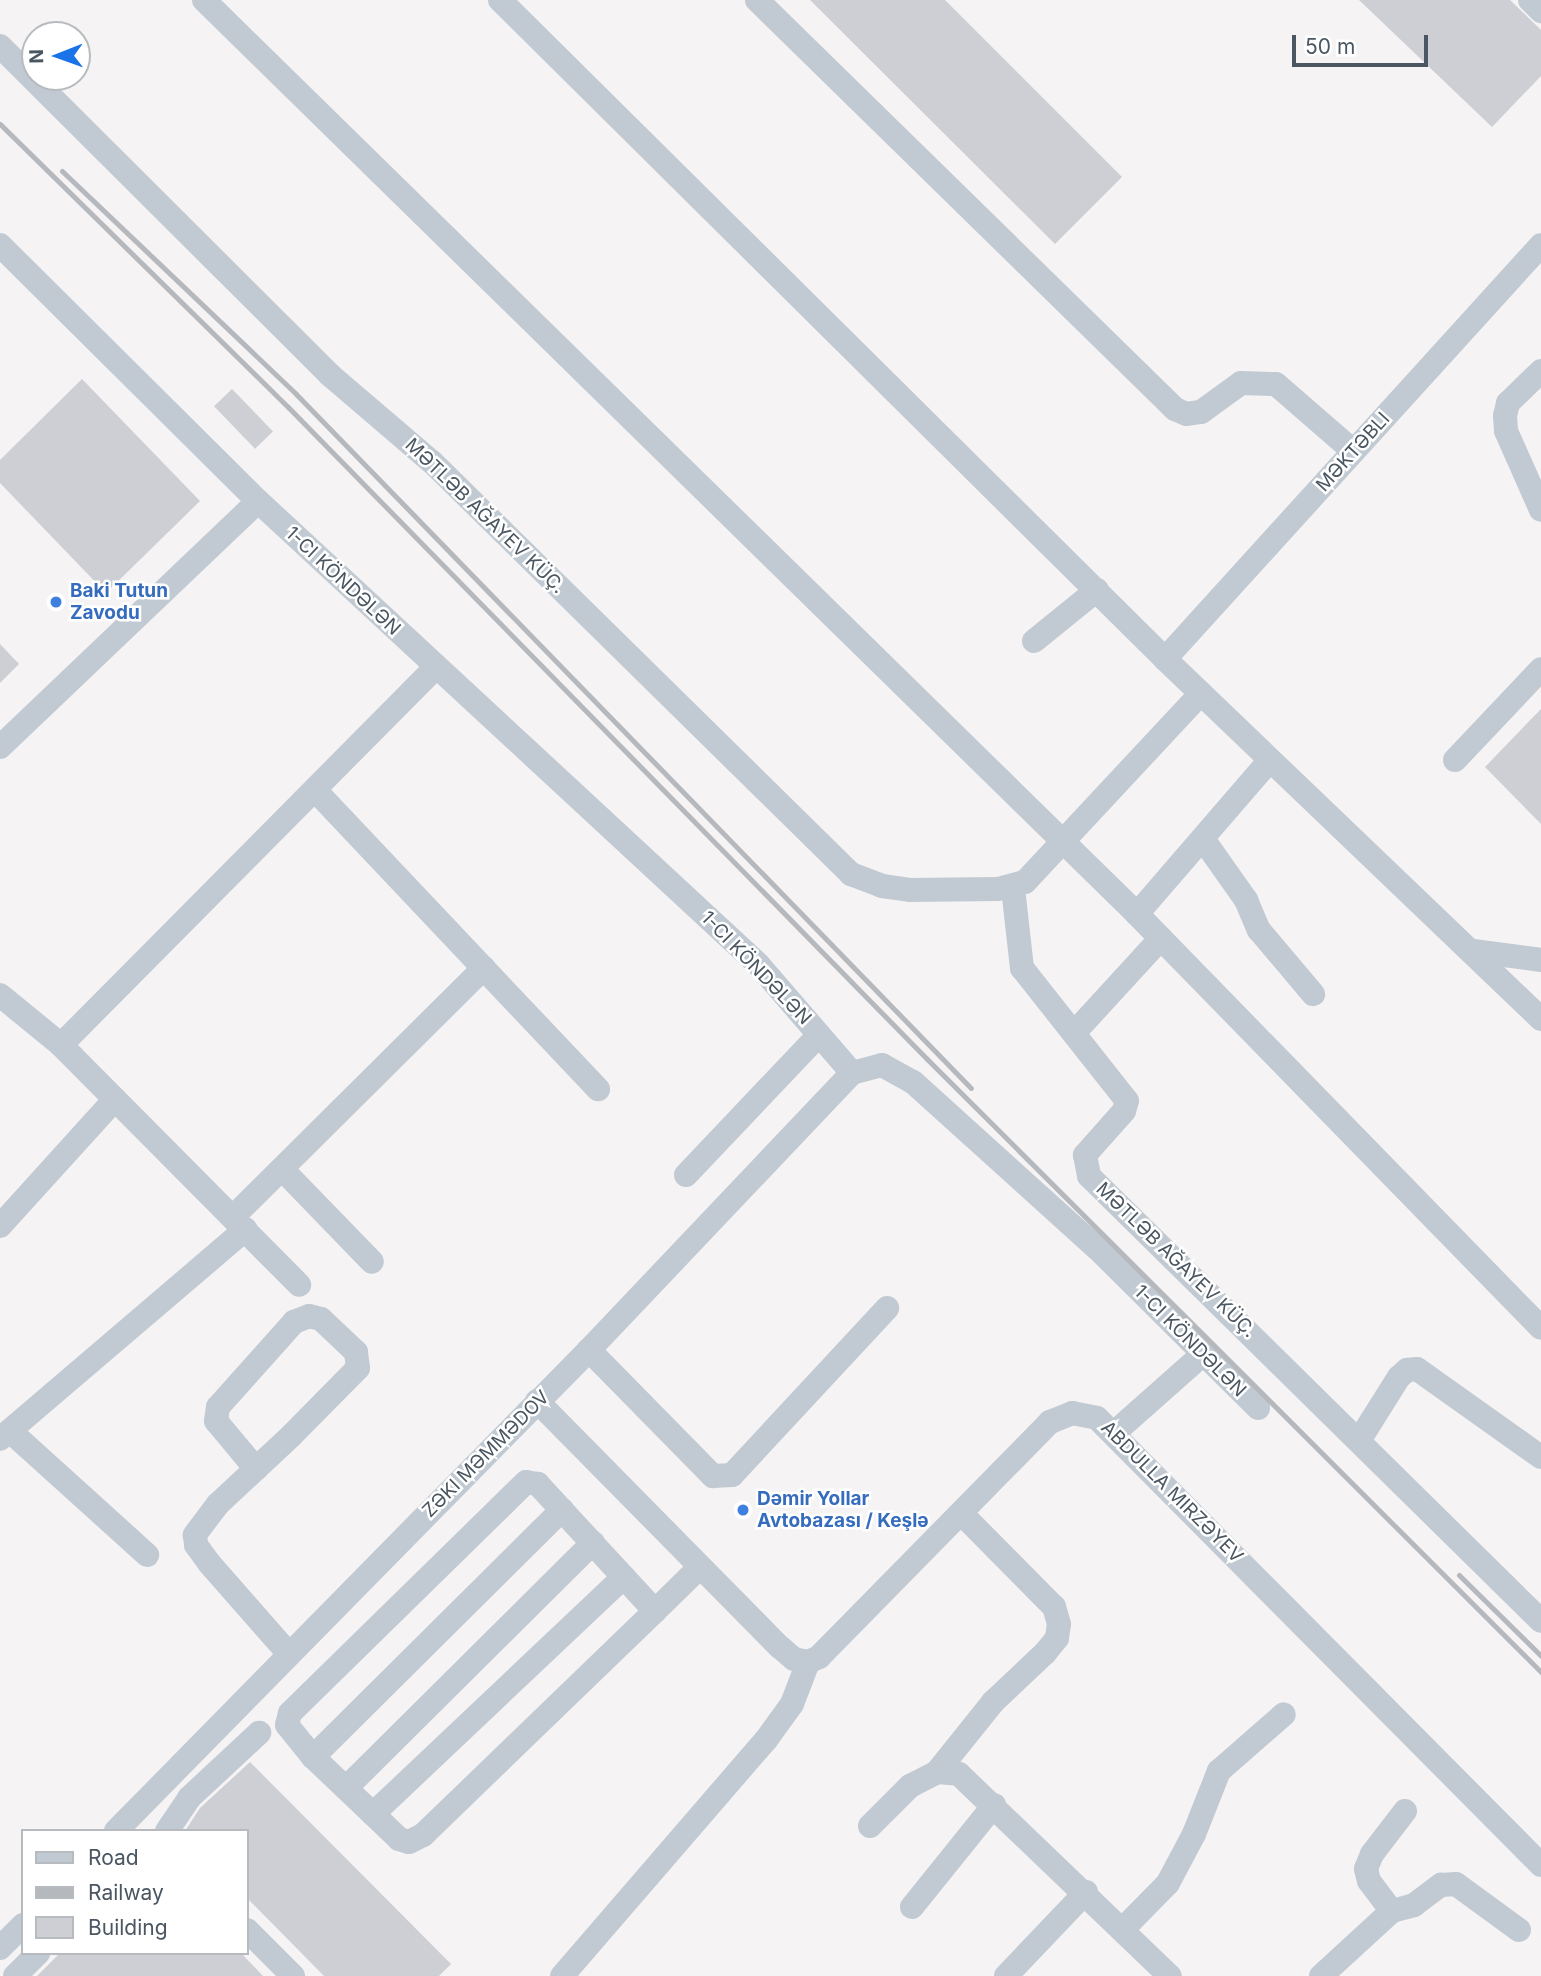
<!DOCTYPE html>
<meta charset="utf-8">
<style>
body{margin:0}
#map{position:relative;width:1541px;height:1976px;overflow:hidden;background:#f5f3f3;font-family:Inter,sans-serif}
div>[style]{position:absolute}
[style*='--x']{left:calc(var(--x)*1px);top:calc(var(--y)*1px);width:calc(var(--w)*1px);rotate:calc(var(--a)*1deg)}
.building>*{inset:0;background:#cdcfd5;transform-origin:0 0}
.minor>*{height:24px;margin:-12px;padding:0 12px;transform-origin:12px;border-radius:12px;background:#c1cad2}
.rail>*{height:5px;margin:-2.5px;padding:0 2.5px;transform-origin:2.5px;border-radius:2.5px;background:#b5b8bd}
.dots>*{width:19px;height:19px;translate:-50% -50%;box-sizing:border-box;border:4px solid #fff;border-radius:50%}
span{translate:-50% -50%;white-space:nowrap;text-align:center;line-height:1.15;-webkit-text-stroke:5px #fff;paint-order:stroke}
.street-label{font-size:19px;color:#4a5661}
.shop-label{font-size:19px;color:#366cbe;font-weight:700}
.left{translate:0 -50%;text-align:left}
.legend{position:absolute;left:21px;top:1829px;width:228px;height:126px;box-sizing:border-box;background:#fff;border:2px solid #b7bbc0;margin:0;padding:9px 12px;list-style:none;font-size:21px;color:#4a5661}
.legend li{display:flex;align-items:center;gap:14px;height:35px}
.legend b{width:35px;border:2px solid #b7bbc0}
.north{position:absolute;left:21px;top:21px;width:70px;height:70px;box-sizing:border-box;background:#fff;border:2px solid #b7bbc0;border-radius:50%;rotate:269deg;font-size:19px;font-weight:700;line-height:28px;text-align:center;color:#4a5661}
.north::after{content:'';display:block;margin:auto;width:24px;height:32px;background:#1a73e8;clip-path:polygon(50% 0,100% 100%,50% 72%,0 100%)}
.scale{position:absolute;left:1292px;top:35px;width:136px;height:32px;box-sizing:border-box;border:4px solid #4a5661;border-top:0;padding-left:9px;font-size:21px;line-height:24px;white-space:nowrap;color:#4a5661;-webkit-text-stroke:5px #fff;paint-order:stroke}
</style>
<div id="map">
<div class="building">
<div style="clip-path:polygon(810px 0,945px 0,1122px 177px,1055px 244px)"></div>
<div style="clip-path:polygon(1359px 0,1510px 0,1541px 30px,1541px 76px,1492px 127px)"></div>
<div style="clip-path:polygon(82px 379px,200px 501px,106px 593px,0 483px,0 460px)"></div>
<div style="left:232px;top:389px;width:59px;height:25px;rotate:46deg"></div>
<div style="clip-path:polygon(0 644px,19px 664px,0 683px)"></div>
<div style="clip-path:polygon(1541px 709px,1541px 824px,1485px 767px)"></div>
<div style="clip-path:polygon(250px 1762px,451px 1964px,439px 1976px,324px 1976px,247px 1898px,247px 1831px,185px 1831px,200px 1808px)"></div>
<div style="clip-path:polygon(60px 1953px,241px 1953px,263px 1976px,37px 1976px)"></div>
</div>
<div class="minor">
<div style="--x:204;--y:0;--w:1306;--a:44.41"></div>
<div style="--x:1137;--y:914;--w:578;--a:45.7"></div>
<div style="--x:500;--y:0;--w:936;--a:44.74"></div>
<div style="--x:1165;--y:659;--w:521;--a:43.75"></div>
<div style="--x:757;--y:0;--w:585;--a:44.38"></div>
<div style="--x:1175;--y:409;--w:12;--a:24"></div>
<div style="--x:1186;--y:414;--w:15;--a:-8"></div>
<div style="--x:1201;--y:412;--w:49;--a:-35.9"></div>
<div style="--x:1241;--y:383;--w:35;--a:2"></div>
<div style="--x:1276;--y:384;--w:102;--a:41"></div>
<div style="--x:1530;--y:0;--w:16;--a:45"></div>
<div style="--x:0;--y:46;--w:466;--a:44.9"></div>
<div style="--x:330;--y:375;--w:134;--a:40.5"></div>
<div style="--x:432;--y:462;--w:588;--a:44.52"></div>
<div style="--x:851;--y:874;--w:33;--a:21"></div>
<div style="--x:882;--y:886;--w:28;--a:8"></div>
<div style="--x:910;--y:890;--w:88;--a:-0.7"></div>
<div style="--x:998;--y:889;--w:28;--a:-15"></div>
<div style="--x:1025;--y:882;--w:258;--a:-47"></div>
<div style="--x:0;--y:245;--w:363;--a:44.8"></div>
<div style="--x:258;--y:501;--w:681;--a:42.8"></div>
<div style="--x:758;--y:964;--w:144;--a:49.2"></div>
<div style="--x:852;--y:1073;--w:31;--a:-15"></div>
<div style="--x:882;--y:1065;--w:35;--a:29"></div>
<div style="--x:913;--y:1082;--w:248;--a:42.1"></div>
<div style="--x:1097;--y:1248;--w:227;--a:44.8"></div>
<div style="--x:1541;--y:371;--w:46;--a:135.9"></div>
<div style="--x:1508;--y:403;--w:13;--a:103"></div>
<div style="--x:1505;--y:416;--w:15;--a:86"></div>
<div style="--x:1506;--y:431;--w:86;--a:66.1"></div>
<div style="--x:1034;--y:641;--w:81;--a:-39"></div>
<div style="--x:1165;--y:659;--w:559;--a:-47.75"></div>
<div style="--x:0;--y:747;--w:356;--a:-43.6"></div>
<div style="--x:1455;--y:760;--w:125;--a:-46.6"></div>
<div style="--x:315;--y:790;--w:412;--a:46.6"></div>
<div style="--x:1203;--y:839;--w:75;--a:54.8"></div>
<div style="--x:1246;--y:900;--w:33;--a:67"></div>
<div style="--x:1259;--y:930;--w:84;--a:49.8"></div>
<div style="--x:1013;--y:888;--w:81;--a:83.6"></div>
<div style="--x:1022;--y:968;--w:169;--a:51.7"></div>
<div style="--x:1127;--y:1101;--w:10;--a:107"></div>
<div style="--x:1124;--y:1111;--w:59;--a:131.6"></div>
<div style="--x:1085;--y:1155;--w:21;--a:79"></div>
<div style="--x:1089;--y:1176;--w:634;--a:44.55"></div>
<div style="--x:1137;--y:914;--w:203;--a:-49.2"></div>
<div style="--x:1473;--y:951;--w:69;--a:7.5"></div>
<div style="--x:0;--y:995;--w:79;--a:39.3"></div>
<div style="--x:61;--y:1045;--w:338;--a:45.2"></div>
<div style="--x:1075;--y:1032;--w:127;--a:-47.5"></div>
<div style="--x:61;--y:1045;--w:531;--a:-45.23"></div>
<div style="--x:282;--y:1169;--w:129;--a:45.9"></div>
<div style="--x:686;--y:1175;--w:193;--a:-46.5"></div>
<div style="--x:234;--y:1216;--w:352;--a:-44.8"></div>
<div style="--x:0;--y:1226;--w:171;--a:-47.8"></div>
<div style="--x:589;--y:1350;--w:177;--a:45.5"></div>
<div style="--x:713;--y:1476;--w:19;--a:-3"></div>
<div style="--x:732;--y:1475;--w:228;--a:-47.1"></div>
<div style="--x:537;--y:1401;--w:346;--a:45.4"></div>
<div style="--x:780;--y:1647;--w:18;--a:41"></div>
<div style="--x:794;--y:1659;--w:14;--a:12"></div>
<div style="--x:808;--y:1662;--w:12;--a:-24"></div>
<div style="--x:819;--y:1657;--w:330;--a:-45.5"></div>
<div style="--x:1050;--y:1422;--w:24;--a:-22"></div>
<div style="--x:1072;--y:1413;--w:25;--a:11"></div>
<div style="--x:1097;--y:1418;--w:630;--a:45.19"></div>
<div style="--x:10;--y:1431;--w:185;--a:42.1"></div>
<div style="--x:1114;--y:1433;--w:118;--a:-41.6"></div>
<div style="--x:0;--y:1439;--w:323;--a:-40.5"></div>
<div style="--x:1360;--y:1439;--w:73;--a:-57.8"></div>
<div style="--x:1399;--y:1377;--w:11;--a:-41"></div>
<div style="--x:1407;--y:1370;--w:10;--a:-6"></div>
<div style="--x:1417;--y:1369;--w:152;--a:35.4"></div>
<div style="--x:256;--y:1469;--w:62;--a:-129.8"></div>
<div style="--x:216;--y:1421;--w:14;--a:-82"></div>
<div style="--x:218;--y:1407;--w:114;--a:-48.2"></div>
<div style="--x:294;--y:1322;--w:16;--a:-22"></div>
<div style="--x:309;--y:1316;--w:12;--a:14"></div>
<div style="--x:321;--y:1319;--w:48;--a:43.3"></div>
<div style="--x:356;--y:1352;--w:16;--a:83"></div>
<div style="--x:358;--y:1368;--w:95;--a:134.6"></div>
<div style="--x:291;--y:1436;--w:100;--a:137"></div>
<div style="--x:218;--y:1504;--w:39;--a:127"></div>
<div style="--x:195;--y:1535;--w:10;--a:84"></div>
<div style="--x:196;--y:1545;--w:22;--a:54"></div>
<div style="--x:209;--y:1563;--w:121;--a:48.7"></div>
<div style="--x:655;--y:1611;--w:173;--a:-132.7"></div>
<div style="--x:538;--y:1484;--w:12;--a:-171"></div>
<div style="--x:526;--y:1482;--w:330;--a:135.6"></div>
<div style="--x:290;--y:1713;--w:12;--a:104"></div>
<div style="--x:287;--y:1725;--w:41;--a:50.9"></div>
<div style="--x:313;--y:1757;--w:119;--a:43.6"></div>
<div style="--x:399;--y:1839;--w:10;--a:17"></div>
<div style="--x:409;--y:1842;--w:16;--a:-27"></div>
<div style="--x:423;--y:1835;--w:322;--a:-44"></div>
<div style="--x:655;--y:1611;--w:63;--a:-44.4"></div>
<div style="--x:313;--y:1757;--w:351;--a:-44.8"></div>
<div style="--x:937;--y:1772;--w:90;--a:-51.3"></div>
<div style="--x:993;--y:1702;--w:71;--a:-43.3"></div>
<div style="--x:1045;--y:1653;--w:19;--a:-51"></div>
<div style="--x:1057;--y:1638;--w:14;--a:-82"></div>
<div style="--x:1059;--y:1624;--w:18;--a:-106"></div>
<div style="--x:1054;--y:1607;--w:132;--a:-134.7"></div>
<div style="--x:346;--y:1788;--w:348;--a:-44.8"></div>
<div style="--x:1405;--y:1811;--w:54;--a:127.5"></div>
<div style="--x:1372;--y:1854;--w:16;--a:112"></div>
<div style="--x:1366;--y:1869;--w:12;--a:76"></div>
<div style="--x:1369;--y:1881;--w:38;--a:53"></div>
<div style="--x:1392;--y:1911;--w:23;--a:-15"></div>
<div style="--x:1414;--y:1905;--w:34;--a:-37"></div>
<div style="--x:1441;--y:1885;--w:15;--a:-4"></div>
<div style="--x:1456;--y:1884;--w:78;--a:36.1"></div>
<div style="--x:373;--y:1814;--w:345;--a:-43.4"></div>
<div style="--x:870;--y:1826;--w:57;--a:-45"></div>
<div style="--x:910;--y:1786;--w:30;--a:-27"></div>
<div style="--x:937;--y:1772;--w:22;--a:5"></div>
<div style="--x:959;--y:1774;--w:292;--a:43.8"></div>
<div style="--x:116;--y:1831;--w:675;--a:-45.48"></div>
<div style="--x:589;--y:1350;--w:382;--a:-46.5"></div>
<div style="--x:167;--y:1831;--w:40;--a:-56"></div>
<div style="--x:189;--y:1798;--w:96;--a:-42.9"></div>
<div style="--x:912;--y:1907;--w:131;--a:-51.2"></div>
<div style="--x:1123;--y:1929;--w:64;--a:-45.6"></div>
<div style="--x:1168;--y:1883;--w:55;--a:-62"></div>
<div style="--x:1194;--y:1834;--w:68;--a:-68.4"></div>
<div style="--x:1219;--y:1771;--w:86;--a:-41.2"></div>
<div style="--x:247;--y:1930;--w:65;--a:45"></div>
<div style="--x:0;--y:1948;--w:33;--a:-45"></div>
<div style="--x:15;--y:1976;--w:33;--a:-45"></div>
<div style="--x:562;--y:1976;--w:312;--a:-49.2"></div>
<div style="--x:766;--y:1740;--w:44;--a:-54.2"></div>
<div style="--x:792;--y:1704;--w:45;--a:-69.1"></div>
<div style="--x:1006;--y:1976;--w:116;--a:-46.4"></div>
<div style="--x:1321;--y:1976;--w:96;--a:-42.5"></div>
</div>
<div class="rail">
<div style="--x:0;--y:124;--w:404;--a:44.5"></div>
<div style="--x:288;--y:407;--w:913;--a:45.58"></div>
<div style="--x:927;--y:1059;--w:868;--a:44.95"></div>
<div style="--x:62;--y:171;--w:323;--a:43.6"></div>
<div style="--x:296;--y:394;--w:968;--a:45.8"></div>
<div style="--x:1459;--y:1575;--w:115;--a:44.6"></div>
</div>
<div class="dots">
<div style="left:56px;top:602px;background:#3f7fe0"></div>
<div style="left:743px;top:1510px;background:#3f7fe0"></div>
</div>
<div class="street-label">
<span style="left:1353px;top:452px;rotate:-48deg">MƏKTƏBLI</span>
<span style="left:485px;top:516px;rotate:44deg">MƏTLƏB AĞAYEV KÜÇ.</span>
<span style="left:343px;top:581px;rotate:43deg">1-CI KÖNDƏLƏN</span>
<span style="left:756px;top:968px;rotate:46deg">1-CI KÖNDƏLƏN</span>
<span style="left:1176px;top:1260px;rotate:44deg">MƏTLƏB AĞAYEV KÜÇ.</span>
<span style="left:1190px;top:1341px;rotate:45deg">1-CI KÖNDƏLƏN</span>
<span style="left:486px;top:1454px;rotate:-45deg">ZƏKI MƏMMƏDOV</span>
<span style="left:1172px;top:1492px;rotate:45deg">ABDULLA MIRZƏYEV</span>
</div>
<div class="shop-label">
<span class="left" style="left:70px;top:602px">Baki Tutun<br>Zavodu</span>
<span class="left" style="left:757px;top:1510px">Dəmir Yollar<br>Avtobazası / Keşlə</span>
</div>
<ul class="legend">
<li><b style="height:9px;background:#c1cad2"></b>Road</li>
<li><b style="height:9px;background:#b5b8bd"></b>Railway</li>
<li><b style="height:19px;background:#cdcfd5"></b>Building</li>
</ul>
<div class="north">N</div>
<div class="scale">50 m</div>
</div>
